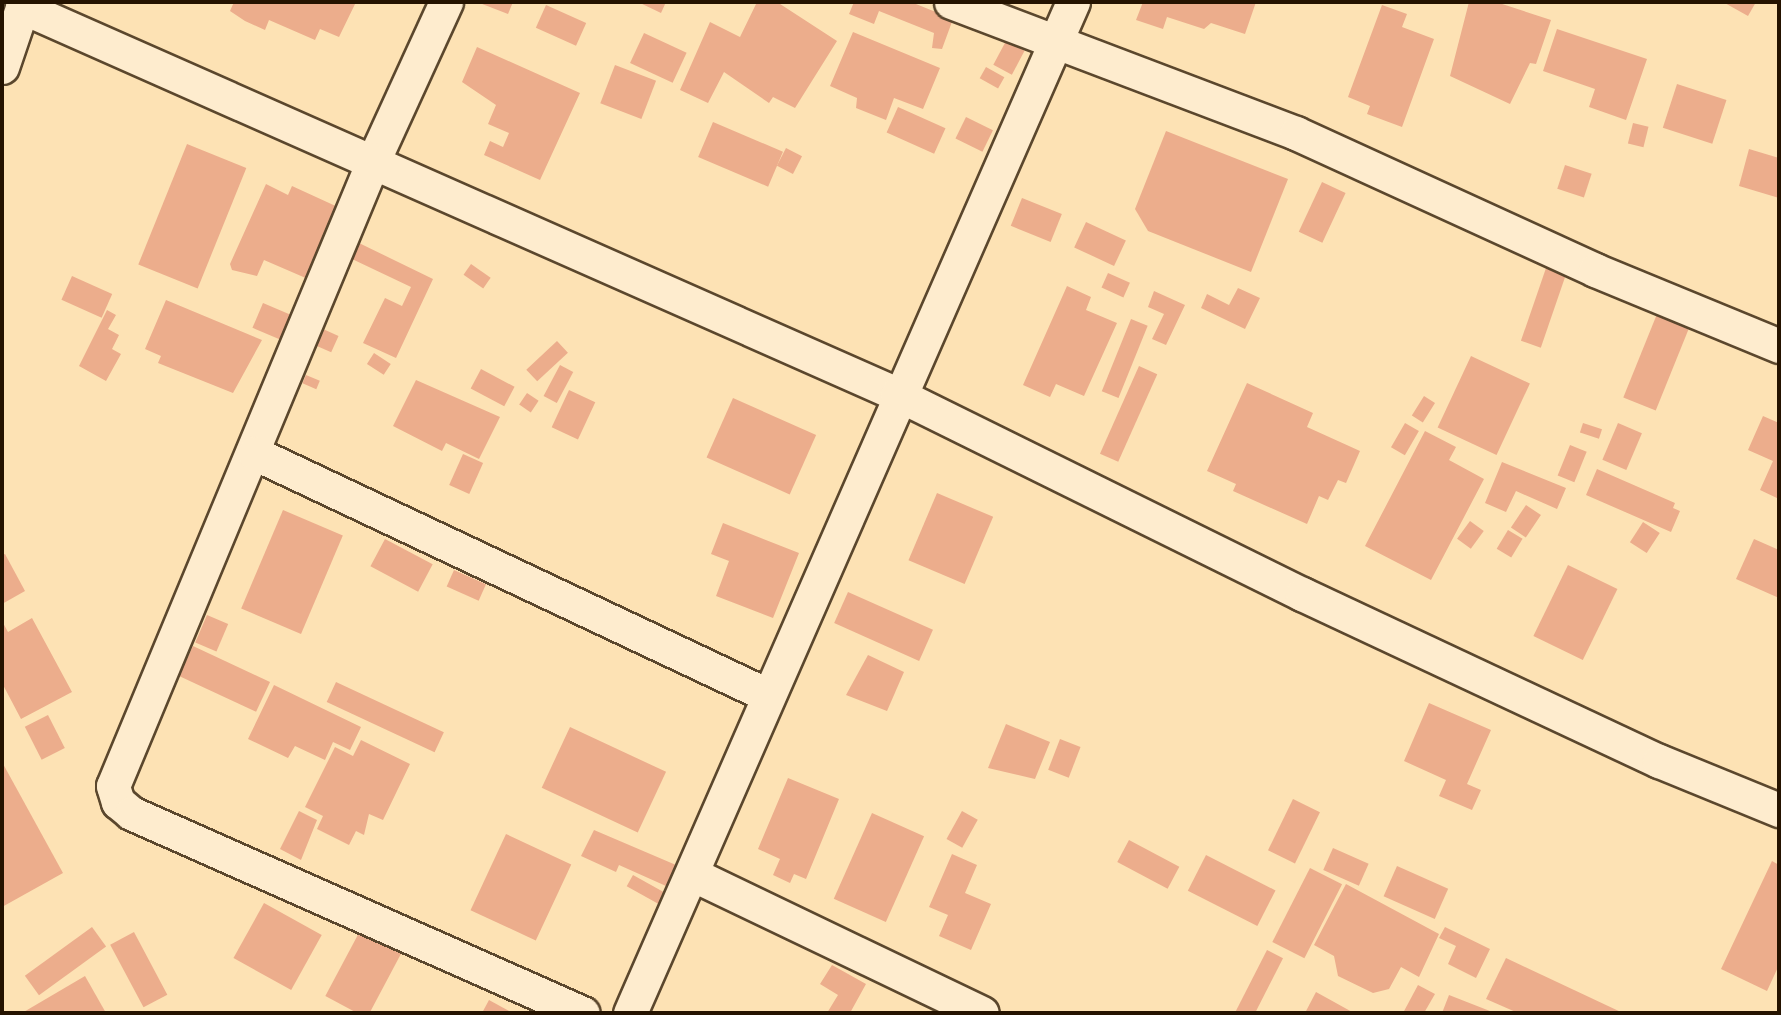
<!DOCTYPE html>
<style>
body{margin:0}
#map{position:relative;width:1781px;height:1015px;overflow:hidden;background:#fde2b4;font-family:"Old Standard TT",serif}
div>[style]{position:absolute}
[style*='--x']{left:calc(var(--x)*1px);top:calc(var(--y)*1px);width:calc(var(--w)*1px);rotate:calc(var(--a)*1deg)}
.building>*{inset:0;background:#ecad8c;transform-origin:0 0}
.roads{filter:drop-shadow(2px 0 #5b472d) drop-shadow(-2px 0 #5b472d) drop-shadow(0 2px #5b472d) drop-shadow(0 -2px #5b472d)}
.street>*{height:33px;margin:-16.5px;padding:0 16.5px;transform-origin:16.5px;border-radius:16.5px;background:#feecce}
span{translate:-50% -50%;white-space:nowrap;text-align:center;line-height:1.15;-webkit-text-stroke:6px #feecce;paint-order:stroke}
.frame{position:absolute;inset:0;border:4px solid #251300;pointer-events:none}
</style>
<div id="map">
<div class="building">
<div style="clip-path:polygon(234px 2px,356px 2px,339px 37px,320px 29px,315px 40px,269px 20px,265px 30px,245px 21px,230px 11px)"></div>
<div style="clip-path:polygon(477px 2px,513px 2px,508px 14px)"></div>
<div style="clip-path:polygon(638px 2px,666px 2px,661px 13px)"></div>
<div style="clip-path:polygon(757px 2px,777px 2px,837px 41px,795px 108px,773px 97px,769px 103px,724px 72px,708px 103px,680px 90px,710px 22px,740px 37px)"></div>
<div style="clip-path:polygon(854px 2px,911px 2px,953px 19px,942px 49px,932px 48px,934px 33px,879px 11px,874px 24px,849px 14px)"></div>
<div style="clip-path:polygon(1143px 2px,1256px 2px,1245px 34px,1211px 23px,1204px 29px,1167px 17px,1163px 29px,1136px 20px)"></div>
<div style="clip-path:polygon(1469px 2px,1496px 2px,1551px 20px,1536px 64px,1530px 63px,1510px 104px,1450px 76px)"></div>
<div style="clip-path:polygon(1723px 2px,1756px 2px,1748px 16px)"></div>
<div style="left:546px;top:5px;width:44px;height:25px;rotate:24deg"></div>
<div style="clip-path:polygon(1382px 5px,1407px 14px,1402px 27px,1434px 39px,1402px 127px,1367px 114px,1370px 106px,1348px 97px)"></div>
<div style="clip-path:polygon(1557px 29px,1647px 59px,1626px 120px,1589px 107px,1595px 89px,1543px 71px)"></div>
<div style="clip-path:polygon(853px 32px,940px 68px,923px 109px,894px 98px,886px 120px,856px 108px,857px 98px,830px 86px)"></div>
<div style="left:644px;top:33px;width:47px;height:33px;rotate:25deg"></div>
<div style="left:1006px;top:41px;width:21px;height:27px;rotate:28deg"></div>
<div style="clip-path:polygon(477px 47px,580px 93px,540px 180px,484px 155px,490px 141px,503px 147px,509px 133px,488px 124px,496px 105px,462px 82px)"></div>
<div style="left:615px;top:65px;width:44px;height:41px;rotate:21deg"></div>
<div style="left:986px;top:67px;width:21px;height:13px;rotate:29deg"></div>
<div style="left:1677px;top:84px;width:52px;height:46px;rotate:18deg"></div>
<div style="left:898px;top:107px;width:52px;height:28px;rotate:24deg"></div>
<div style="left:966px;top:117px;width:30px;height:24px;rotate:26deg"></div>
<div style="left:713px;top:122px;width:76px;height:38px;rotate:23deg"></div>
<div style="left:1633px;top:123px;width:16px;height:21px;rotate:14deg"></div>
<div style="clip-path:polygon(1166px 131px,1288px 179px,1251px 272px,1148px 231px,1135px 209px)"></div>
<div style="left:187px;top:144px;width:64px;height:130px;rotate:22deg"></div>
<div style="left:786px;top:148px;width:18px;height:20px;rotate:27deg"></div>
<div style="clip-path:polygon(1749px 149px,1779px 158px,1779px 198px,1739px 186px)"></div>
<div style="left:1565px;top:165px;width:28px;height:25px;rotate:18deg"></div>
<div style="left:1322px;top:182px;width:26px;height:55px;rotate:25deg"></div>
<div style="clip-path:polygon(266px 184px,288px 195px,292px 186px,340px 208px,308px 279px,264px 260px,257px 276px,232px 270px,230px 264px)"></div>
<div style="left:1022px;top:198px;width:43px;height:30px;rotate:22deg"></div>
<div style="left:1086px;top:222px;width:44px;height:28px;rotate:25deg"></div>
<div style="clip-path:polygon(359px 243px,433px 279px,396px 358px,363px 343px,385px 298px,402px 306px,411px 287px,352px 259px)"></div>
<div style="left:471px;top:264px;width:24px;height:13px;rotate:35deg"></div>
<div style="left:1546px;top:268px;width:21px;height:77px;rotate:19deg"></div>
<div style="left:1108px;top:273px;width:24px;height:16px;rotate:24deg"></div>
<div style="left:72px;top:276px;width:44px;height:26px;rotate:24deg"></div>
<div style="clip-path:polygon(1067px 286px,1091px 297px,1086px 310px,1117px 323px,1084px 396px,1056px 384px,1050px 397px,1023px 385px)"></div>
<div style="clip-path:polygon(1238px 288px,1260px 298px,1245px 329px,1201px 308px,1207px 294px,1229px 305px)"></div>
<div style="clip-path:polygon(1154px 291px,1185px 305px,1166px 345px,1152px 339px,1164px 314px,1148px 307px)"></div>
<div style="clip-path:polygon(166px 300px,262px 340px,233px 393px,158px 363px,161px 356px,145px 349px)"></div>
<div style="left:263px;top:303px;width:30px;height:27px;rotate:23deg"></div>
<div style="clip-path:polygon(107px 310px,116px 315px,108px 329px,119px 335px,112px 349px,121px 354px,106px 381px,79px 366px)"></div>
<div style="left:1657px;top:314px;width:35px;height:90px;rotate:22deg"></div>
<div style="left:1131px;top:319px;width:18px;height:78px;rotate:22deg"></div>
<div style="left:323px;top:329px;width:17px;height:18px;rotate:24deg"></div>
<div style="left:557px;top:341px;width:16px;height:42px;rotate:47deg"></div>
<div style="left:374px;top:353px;width:20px;height:13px;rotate:33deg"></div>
<div style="left:1471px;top:356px;width:65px;height:79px;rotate:25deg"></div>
<div style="left:560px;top:365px;width:15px;height:35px;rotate:28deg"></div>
<div style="left:1139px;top:366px;width:20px;height:96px;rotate:24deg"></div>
<div style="left:481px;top:369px;width:38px;height:22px;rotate:28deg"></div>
<div style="left:306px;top:375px;width:15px;height:9px;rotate:23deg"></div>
<div style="clip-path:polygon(416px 380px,500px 417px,479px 459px,446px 443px,442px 451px,393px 426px)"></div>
<div style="clip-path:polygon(1247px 383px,1313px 413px,1307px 427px,1360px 451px,1346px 483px,1338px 480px,1328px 500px,1319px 496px,1307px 524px,1233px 491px,1236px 484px,1207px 471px)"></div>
<div style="left:569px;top:390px;width:29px;height:41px;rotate:25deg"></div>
<div style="left:527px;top:393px;width:14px;height:14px;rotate:34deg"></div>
<div style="left:1424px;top:396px;width:13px;height:23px;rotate:32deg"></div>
<div style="left:733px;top:398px;width:91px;height:65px;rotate:24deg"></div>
<div style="clip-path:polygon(1763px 416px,1779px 423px,1779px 499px,1760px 490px,1773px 461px,1748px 450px)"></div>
<div style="left:1405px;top:423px;width:16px;height:28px;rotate:30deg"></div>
<div style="left:1583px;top:423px;width:20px;height:10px;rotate:18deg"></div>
<div style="left:1618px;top:423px;width:26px;height:40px;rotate:23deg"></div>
<div style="clip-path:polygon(1425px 431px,1456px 447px,1449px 460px,1484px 479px,1431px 580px,1365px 546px)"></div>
<div style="left:1570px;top:445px;width:18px;height:33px;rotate:22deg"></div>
<div style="left:463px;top:454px;width:22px;height:34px;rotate:24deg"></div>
<div style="clip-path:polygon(1502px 462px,1566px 488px,1557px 509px,1516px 491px,1506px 512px,1485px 503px)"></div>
<div style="clip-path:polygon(1597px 469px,1675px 503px,1673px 508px,1680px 511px,1671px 532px,1586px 495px)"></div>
<div style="left:937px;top:493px;width:61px;height:73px;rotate:23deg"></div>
<div style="left:1526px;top:505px;width:18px;height:27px;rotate:34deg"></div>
<div style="left:283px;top:510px;width:65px;height:107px;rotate:23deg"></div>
<div style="left:1470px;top:521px;width:17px;height:22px;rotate:36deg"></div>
<div style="left:1643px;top:522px;width:20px;height:24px;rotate:33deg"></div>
<div style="clip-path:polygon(723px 523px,799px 553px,773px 618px,716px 596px,729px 561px,711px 554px)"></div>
<div style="left:1508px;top:530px;width:17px;height:22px;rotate:31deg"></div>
<div style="left:385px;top:539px;width:54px;height:31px;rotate:28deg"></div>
<div style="clip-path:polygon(1754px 539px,1779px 550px,1779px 598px,1736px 579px)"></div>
<div style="clip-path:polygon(5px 554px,25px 591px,2px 604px,2px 555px)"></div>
<div style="left:1568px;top:565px;width:55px;height:79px;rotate:26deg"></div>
<div style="left:454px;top:570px;width:35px;height:18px;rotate:24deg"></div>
<div style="left:848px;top:592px;width:93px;height:34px;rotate:24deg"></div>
<div style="left:207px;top:615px;width:23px;height:30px;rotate:23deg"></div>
<div style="clip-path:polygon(32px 618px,72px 692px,21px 719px,2px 683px,2px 621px,8px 632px)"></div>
<div style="left:193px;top:646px;width:85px;height:33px;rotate:25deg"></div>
<div style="clip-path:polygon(868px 655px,904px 672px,887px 711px,846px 695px)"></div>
<div style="left:336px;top:682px;width:119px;height:22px;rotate:25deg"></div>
<div style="clip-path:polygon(274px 685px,361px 727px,350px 750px,333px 742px,325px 760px,295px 746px,288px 758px,248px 739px)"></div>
<div style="clip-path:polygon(1429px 703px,1491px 730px,1467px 784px,1481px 790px,1472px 810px,1439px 796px,1446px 780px,1404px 761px)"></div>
<div style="left:48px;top:715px;width:37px;height:26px;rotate:63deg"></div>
<div style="clip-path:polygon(1006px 724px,1050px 742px,1035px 779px,988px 768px)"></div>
<div style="left:570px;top:727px;width:106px;height:67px;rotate:25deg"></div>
<div style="left:1060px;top:739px;width:22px;height:33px;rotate:21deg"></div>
<div style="clip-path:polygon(361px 740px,410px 764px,383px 820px,369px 814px,364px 835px,356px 831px,349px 845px,317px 829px,323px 816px,305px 807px,335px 747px,353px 756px)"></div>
<div style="clip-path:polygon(2px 762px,63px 873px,2px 907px)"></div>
<div style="clip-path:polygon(788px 778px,839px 799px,806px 879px,794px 874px,790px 883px,773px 875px,780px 859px,758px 849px)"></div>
<div style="left:1293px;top:799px;width:30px;height:57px;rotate:26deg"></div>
<div style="clip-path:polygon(299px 811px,317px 820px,301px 860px,280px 849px)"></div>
<div style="left:962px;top:811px;width:18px;height:32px;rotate:29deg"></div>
<div style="left:872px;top:813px;width:57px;height:94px;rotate:24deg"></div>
<div style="clip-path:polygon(594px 830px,676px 865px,666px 886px,619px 865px,616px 872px,581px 856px)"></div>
<div style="left:506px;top:834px;width:72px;height:84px;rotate:25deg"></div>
<div style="left:1129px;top:840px;width:57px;height:25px;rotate:28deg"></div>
<div style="left:1333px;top:848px;width:39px;height:24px;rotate:24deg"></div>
<div style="clip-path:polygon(952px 854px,977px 865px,965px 893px,991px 904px,971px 950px,939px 936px,948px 915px,929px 907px)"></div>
<div style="left:1206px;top:855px;width:78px;height:40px;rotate:27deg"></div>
<div style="clip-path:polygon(1772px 861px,1779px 865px,1779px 965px,1767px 991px,1721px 969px)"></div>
<div style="left:1397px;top:866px;width:56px;height:33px;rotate:24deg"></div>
<div style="left:1310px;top:868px;width:36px;height:83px;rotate:27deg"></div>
<div style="left:633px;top:875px;width:37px;height:13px;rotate:29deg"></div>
<div style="clip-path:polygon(1346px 884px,1439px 934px,1419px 977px,1401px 967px,1389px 989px,1373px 993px,1338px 976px,1334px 956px,1314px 945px)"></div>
<div style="left:264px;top:903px;width:66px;height:63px;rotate:29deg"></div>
<div style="left:92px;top:927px;width:24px;height:83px;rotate:54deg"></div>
<div style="clip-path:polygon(1445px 927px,1490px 949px,1476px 978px,1448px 964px,1456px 946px,1439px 938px)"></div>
<div style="left:361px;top:929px;width:47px;height:76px;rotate:28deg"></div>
<div style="left:134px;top:932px;width:71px;height:27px;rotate:62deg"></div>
<div style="left:1267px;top:950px;width:18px;height:70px;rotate:27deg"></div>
<div style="clip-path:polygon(1506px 958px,1623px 1013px,1518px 1013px,1486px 999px)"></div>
<div style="clip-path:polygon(832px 965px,866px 984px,850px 1013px,827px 1013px,838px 995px,820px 984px)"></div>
<div style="clip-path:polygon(85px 976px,106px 1013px,22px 1013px)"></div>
<div style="clip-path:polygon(1418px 985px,1435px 994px,1424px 1013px,1403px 1013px)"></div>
<div style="clip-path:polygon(1316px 992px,1354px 1013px,1305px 1013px)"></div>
<div style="clip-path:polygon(1449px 995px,1495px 1013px,1442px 1013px)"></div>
<div style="clip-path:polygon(489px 1000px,513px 1013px,482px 1013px)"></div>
</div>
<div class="roads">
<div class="street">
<div style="--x:446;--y:2;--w:173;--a:114.6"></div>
<div style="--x:374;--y:159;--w:679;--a:112.6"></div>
<div style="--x:113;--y:786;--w:17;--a:73"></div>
<div style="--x:118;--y:802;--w:17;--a:40"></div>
<div style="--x:131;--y:813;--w:494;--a:23.9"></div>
<div style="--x:951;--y:2;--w:369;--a:20.8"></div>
<div style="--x:1296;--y:133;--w:329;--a:24.6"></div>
<div style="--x:1595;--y:270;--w:199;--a:22.4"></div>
<div style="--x:22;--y:7;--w:957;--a:23.86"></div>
<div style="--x:897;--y:394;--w:452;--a:26.3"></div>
<div style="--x:1302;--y:594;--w:394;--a:25.1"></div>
<div style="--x:1659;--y:761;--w:130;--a:22.2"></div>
<div style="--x:2;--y:67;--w:69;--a:-71.3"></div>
<div style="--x:254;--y:453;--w:567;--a:25.25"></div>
<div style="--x:694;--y:875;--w:319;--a:25.6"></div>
<div style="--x:630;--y:1013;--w:1104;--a:-66.34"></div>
</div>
</div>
<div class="frame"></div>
</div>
